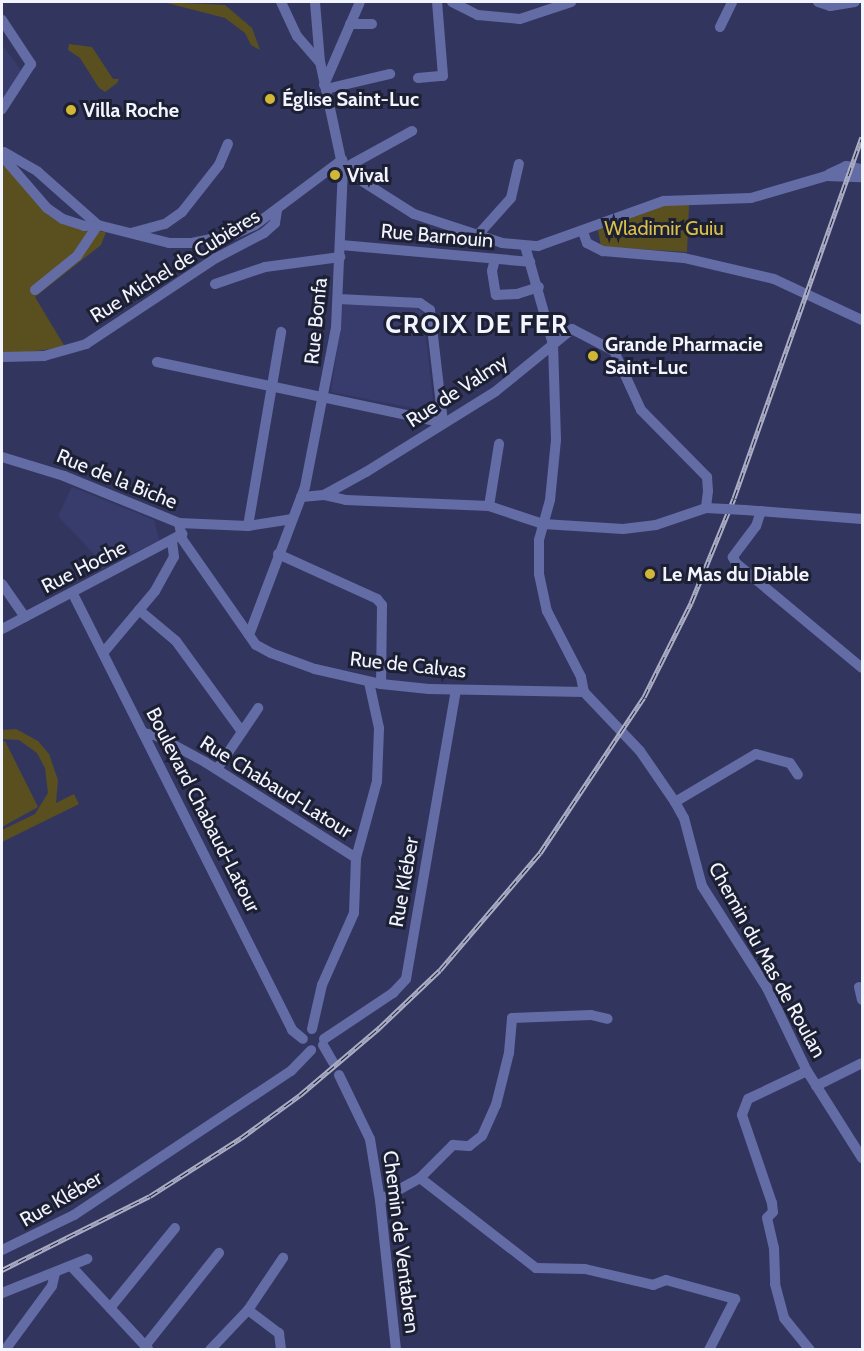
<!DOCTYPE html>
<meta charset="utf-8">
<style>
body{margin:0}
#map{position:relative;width:864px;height:1351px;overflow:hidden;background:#32365f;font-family:Cabin,sans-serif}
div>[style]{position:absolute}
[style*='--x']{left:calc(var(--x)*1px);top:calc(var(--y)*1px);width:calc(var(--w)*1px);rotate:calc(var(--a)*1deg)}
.built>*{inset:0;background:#383c6c}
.green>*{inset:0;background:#5a4f1f}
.minor>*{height:10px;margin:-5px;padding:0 5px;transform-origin:5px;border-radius:5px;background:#646ca6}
.rail>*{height:5px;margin-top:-2.5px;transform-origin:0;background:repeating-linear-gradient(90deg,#1d2033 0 9px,#abaec4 0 18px);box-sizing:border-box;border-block:2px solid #abaec4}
.minor-bridge>*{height:10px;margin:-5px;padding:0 5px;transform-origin:5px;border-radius:5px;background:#646ca6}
.dots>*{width:16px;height:16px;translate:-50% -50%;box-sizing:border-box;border:3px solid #1d2033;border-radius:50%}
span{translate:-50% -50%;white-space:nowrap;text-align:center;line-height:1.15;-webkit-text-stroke:6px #1d2033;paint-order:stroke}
.poi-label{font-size:20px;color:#f2f4ff;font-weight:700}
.left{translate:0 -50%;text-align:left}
.park-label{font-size:20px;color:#d8c04a}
.street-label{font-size:20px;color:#f2f4ff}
.district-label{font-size:26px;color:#f2f4ff;font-weight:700;letter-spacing:1.5px}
.frame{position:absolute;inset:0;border:3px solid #f2f4ff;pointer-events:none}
</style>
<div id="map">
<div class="built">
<div style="clip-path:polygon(2px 45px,23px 73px,2px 104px)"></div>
<div style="clip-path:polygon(343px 304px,416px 307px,423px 312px,434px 409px,423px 410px,331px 392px)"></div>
<div style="clip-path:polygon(72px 487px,154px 520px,159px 540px,103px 569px,97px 557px,58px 516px)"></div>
</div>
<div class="green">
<div style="clip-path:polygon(163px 2px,225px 5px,252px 28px,260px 50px,251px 45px,245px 33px,225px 18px)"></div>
<div style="clip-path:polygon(69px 44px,92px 47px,113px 79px,119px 79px,117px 83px,105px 92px,99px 88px,80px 58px,68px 50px)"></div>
<div style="clip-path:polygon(2px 159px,40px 205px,86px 230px,106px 232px,101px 245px,35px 297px,65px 347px,15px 354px,2px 352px)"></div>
<div style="clip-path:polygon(657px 205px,689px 205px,687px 252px,601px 247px,598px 230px)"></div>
<div style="clip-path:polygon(16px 729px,38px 741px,49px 754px,58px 780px,56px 803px,74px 794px,79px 804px,2px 842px,2px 830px,35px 814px,48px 793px,45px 768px,37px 753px,19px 740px,2px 739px,2px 730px)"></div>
<div style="clip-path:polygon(5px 741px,38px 807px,2px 827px,2px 742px)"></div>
</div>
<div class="minor">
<div style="--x:281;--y:2;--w:38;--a:65"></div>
<div style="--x:297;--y:36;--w:35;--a:49"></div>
<div style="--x:452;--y:2;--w:29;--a:27"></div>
<div style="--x:478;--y:15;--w:42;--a:5.4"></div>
<div style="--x:520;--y:19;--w:54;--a:-18.4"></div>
<div style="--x:818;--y:2;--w:13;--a:18"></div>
<div style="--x:830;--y:6;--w:25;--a:-9"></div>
<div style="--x:2;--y:20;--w:53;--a:56.6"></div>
<div style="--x:31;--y:64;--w:54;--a:122.8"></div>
<div style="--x:350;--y:24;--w:22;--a:0"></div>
<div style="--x:720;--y:27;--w:28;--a:-64"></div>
<div style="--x:418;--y:78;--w:25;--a:-5"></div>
<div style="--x:443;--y:76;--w:74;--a:-94.6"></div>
<div style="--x:324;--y:85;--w:90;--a:-66.6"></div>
<div style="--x:326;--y:89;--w:66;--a:-13.2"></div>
<div style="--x:4;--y:152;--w:39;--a:30"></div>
<div style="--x:38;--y:172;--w:80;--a:41.5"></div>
<div style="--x:2;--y:156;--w:69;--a:49.1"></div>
<div style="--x:47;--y:208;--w:19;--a:35"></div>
<div style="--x:63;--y:219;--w:22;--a:18"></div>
<div style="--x:84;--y:226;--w:14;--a:-4"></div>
<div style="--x:98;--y:225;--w:73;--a:14.2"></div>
<div style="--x:169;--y:243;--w:23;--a:0"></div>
<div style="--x:192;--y:243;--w:44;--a:-11.8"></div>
<div style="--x:235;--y:234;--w:22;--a:-24"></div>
<div style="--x:255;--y:225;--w:109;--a:-36.8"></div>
<div style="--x:343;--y:169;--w:84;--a:32.4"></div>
<div style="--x:414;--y:214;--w:93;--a:18.2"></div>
<div style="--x:502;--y:243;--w:36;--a:5"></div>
<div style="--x:538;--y:246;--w:134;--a:-19.7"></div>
<div style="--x:664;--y:201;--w:87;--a:-2"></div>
<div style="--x:751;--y:198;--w:78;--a:-16.3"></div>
<div style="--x:826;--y:176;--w:36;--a:2"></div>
<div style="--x:343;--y:169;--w:79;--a:-28.8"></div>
<div style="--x:829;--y:174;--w:19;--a:-25"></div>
<div style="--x:846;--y:166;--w:16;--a:11"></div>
<div style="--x:583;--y:232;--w:12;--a:70"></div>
<div style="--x:587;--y:243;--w:18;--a:27"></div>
<div style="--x:603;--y:251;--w:81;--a:4.9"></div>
<div style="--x:684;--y:258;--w:92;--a:13.1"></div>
<div style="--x:774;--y:279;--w:97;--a:25"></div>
<div style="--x:131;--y:233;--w:35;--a:-15"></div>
<div style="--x:165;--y:224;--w:21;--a:-35"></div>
<div style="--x:182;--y:212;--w:60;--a:-51.8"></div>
<div style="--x:219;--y:165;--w:23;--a:-67"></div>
<div style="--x:477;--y:236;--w:51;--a:-48.2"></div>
<div style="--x:511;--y:198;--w:35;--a:-77"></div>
<div style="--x:341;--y:245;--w:190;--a:5.1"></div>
<div style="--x:525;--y:246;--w:102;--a:74.1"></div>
<div style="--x:553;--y:344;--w:96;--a:88.2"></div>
<div style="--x:556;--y:440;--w:60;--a:95.7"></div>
<div style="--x:550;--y:500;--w:41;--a:105.4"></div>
<div style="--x:539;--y:540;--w:34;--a:90"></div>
<div style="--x:539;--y:574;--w:38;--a:78"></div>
<div style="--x:547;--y:611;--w:74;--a:62.7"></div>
<div style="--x:581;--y:677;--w:15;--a:79"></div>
<div style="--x:495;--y:259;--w:12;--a:104"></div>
<div style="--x:492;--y:271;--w:24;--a:81"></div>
<div style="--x:496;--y:295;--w:21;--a:-3"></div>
<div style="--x:517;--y:294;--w:23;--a:-18"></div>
<div style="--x:215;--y:284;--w:53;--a:-18.8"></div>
<div style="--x:265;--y:267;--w:76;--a:-7.6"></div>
<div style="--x:35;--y:290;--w:54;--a:-39"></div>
<div style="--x:77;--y:256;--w:37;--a:-56"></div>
<div style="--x:338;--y:299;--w:82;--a:2.8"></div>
<div style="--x:420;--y:303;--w:12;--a:35"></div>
<div style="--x:430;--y:310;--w:114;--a:83.4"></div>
<div style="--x:2;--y:357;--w:42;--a:-1.4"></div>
<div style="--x:44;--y:356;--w:44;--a:-15.9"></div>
<div style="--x:86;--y:344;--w:156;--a:-33.5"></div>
<div style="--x:216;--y:258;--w:54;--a:-27.5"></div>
<div style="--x:264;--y:233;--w:15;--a:-42"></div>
<div style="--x:275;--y:223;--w:12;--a:-81"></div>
<div style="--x:157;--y:362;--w:292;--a:12"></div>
<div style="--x:2;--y:457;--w:65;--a:17"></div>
<div style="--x:64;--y:476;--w:124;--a:22.2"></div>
<div style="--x:179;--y:523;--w:69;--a:2.5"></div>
<div style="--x:248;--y:526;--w:45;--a:-9"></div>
<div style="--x:301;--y:497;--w:23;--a:-5"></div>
<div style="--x:324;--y:495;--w:48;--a:-28.7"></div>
<div style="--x:366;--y:472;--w:153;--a:-31.9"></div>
<div style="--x:496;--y:391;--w:98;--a:-39.2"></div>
<div style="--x:572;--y:329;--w:47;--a:27.6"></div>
<div style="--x:614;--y:351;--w:65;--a:65.4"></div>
<div style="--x:641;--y:410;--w:94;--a:45.4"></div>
<div style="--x:707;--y:477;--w:14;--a:86"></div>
<div style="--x:708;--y:491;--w:17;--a:97"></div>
<div style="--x:706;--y:508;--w:53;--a:161.2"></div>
<div style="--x:656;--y:525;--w:33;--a:173"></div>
<div style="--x:623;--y:529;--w:80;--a:-176.4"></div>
<div style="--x:543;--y:524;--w:57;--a:-161.6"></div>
<div style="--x:489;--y:506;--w:143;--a:-177.6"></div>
<div style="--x:346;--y:500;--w:23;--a:-167"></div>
<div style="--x:489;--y:506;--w:63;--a:-80.8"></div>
<div style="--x:745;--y:510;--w:117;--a:4.4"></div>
<div style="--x:761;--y:511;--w:16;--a:108"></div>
<div style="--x:756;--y:526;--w:39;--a:127"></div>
<div style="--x:733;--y:557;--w:7;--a:63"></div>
<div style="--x:736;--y:563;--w:164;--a:39.8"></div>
<div style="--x:179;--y:523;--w:16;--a:79"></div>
<div style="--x:182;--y:539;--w:129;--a:55.1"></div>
<div style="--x:256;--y:645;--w:17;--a:28"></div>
<div style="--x:271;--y:653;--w:47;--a:20"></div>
<div style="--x:315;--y:669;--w:68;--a:12.8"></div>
<div style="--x:381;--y:684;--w:48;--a:5.9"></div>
<div style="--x:429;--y:689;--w:155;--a:1.1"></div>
<div style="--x:248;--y:526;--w:197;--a:-80.3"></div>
<div style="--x:278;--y:554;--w:109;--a:24.4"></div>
<div style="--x:377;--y:599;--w:8;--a:50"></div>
<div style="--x:382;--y:605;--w:79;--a:90.7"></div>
<div style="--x:2;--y:584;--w:40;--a:55.1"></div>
<div style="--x:73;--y:594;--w:488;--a:63.3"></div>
<div style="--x:292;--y:1030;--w:14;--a:39"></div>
<div style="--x:139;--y:610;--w:48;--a:40"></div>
<div style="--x:176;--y:641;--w:112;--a:54"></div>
<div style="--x:242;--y:732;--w:45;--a:124"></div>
<div style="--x:2;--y:629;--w:204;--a:-27.8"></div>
<div style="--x:249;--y:635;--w:158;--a:-69.3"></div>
<div style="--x:305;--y:487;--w:162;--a:-79"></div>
<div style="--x:336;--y:328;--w:159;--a:-87.5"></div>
<div style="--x:343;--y:169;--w:109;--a:-102.1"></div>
<div style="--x:320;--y:62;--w:60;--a:-94.8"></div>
<div style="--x:103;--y:653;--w:81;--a:-50"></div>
<div style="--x:155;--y:591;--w:39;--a:-61"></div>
<div style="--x:174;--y:557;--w:16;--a:-97"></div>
<div style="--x:584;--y:692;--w:81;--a:46.5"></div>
<div style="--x:640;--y:751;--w:62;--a:55.5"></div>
<div style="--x:675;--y:802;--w:18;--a:61"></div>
<div style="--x:684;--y:818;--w:70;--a:75.2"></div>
<div style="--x:702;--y:886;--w:121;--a:57.5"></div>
<div style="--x:767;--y:988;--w:92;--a:64.3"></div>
<div style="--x:807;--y:1071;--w:103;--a:57.7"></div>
<div style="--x:242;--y:732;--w:29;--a:-56"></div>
<div style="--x:144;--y:733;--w:13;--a:13"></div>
<div style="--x:157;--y:736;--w:55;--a:28.4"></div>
<div style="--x:205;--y:762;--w:179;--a:32.4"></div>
<div style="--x:675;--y:802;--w:94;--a:-30.7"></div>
<div style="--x:756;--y:754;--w:35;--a:15"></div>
<div style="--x:790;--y:763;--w:14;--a:56"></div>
<div style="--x:859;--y:987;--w:13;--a:77"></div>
<div style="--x:312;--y:1029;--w:45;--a:-77.2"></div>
<div style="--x:322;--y:985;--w:79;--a:-66"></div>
<div style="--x:354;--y:913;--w:55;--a:-87.9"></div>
<div style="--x:356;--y:858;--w:80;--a:-74.7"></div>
<div style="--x:377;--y:781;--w:53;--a:-87.8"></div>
<div style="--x:379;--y:728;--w:47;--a:-102.3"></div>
<div style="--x:324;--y:1039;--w:83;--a:-33.7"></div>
<div style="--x:393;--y:993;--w:19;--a:-47"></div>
<div style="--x:406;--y:979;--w:293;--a:-80.2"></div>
<div style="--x:323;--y:1045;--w:20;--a:60"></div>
<div style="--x:807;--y:1071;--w:65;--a:154.6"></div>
<div style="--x:748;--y:1099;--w:17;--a:111"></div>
<div style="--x:742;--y:1115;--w:93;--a:71.2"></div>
<div style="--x:772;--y:1203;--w:9;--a:84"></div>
<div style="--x:773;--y:1212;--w:8;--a:135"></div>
<div style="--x:767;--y:1218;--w:31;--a:77"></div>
<div style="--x:774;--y:1248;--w:36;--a:88"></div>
<div style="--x:775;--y:1284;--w:35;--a:75"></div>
<div style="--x:784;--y:1318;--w:41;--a:50.9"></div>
<div style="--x:339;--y:1075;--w:71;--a:64.2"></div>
<div style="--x:370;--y:1139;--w:62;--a:80.7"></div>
<div style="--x:380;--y:1200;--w:151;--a:83.9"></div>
<div style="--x:816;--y:1086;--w:51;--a:-26.6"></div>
<div style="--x:420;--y:1178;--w:147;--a:37.8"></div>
<div style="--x:536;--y:1268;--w:49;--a:1.2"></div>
<div style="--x:585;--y:1269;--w:70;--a:13.2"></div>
<div style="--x:653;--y:1285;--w:14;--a:-21"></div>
<div style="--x:666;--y:1280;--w:72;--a:15.4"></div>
<div style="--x:735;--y:1299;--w:57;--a:117"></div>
<div style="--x:380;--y:1200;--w:46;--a:-28.8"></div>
<div style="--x:420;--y:1178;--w:47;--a:-45"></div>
<div style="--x:453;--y:1145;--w:16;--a:4"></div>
<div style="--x:469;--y:1146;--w:16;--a:-38"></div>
<div style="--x:482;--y:1136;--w:34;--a:-66"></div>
<div style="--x:496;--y:1105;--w:54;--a:-76"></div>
<div style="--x:509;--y:1053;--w:35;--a:-85"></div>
<div style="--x:512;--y:1018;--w:79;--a:-2.2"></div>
<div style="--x:591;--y:1015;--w:17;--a:13"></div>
<div style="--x:2;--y:1250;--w:80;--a:-25.9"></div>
<div style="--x:74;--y:1215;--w:260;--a:-33.6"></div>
<div style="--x:291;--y:1071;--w:29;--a:-46"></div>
<div style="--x:71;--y:1266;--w:113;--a:47.1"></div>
<div style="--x:2;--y:1293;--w:92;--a:-21.8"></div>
<div style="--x:110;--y:1308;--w:103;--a:-50.9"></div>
<div style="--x:248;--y:1310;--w:39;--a:37"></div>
<div style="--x:279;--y:1333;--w:17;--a:83"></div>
<div style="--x:145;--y:1346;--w:119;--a:-51.5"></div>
<div style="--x:5;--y:1350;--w:79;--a:-53.7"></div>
<div style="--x:52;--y:1286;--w:13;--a:-77"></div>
<div style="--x:210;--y:1350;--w:55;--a:-46.5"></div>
<div style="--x:248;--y:1310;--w:63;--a:-56.1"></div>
</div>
<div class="rail">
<div style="--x:2;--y:1270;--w:165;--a:-26.6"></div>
<div style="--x:150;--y:1196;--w:108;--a:-32.5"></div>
<div style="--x:241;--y:1138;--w:73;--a:-36.1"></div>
<div style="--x:300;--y:1095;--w:104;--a:-40.3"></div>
<div style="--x:379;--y:1028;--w:84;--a:-43.6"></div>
<div style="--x:440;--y:970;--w:154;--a:-49.5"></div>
<div style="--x:540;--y:853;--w:187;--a:-56.3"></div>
<div style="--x:644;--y:697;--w:105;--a:-63.4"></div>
<div style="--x:691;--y:603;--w:113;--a:-67.7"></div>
<div style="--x:734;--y:498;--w:383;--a:-70.5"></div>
</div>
<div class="minor-bridge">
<div style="--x:706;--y:508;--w:39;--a:3"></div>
</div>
<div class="dots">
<div style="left:270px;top:99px;background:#d1b736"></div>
<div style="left:71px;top:110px;background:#d1b736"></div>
<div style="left:335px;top:175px;background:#d1b736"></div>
<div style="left:593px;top:356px;background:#d1b736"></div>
<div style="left:650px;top:574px;background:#d1b736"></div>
</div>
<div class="poi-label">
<span class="left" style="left:282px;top:99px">Église Saint-Luc</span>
<span class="left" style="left:83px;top:110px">Villa Roche</span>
<span class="left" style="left:347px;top:175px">Vival</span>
<span class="left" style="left:605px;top:356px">Grande Pharmacie<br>Saint-Luc</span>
<span class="left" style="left:662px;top:574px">Le Mas du Diable</span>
</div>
<div class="park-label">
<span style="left:664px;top:228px">Wladimir Guiu</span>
</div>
<div class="street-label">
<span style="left:437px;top:236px;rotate:5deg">Rue Barnouin</span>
<span style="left:175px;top:266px;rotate:-32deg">Rue Michel de Cubières</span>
<span style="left:316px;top:321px;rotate:-84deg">Rue Bonfa</span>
<span style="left:457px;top:391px;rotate:-33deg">Rue de Valmy</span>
<span style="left:117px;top:479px;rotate:22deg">Rue de la Biche</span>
<span style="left:84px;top:567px;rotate:-27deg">Rue Hoche</span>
<span style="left:408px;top:665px;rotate:6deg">Rue de Calvas</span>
<span style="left:276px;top:787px;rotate:32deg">Rue Chabaud-Latour</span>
<span style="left:203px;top:810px;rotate:63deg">Boulevard Chabaud-Latour</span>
<span style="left:404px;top:882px;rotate:-80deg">Rue Kléber</span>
<span style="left:767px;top:960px;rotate:61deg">Chemin du Mas de Roulan</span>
<span style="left:61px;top:1199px;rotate:-30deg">Rue Kléber</span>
<span style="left:401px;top:1242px;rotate:83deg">Chemin de Ventabren</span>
</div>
<div class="district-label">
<span style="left:477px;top:325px">CROIX DE FER</span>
</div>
<div class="frame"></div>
</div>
